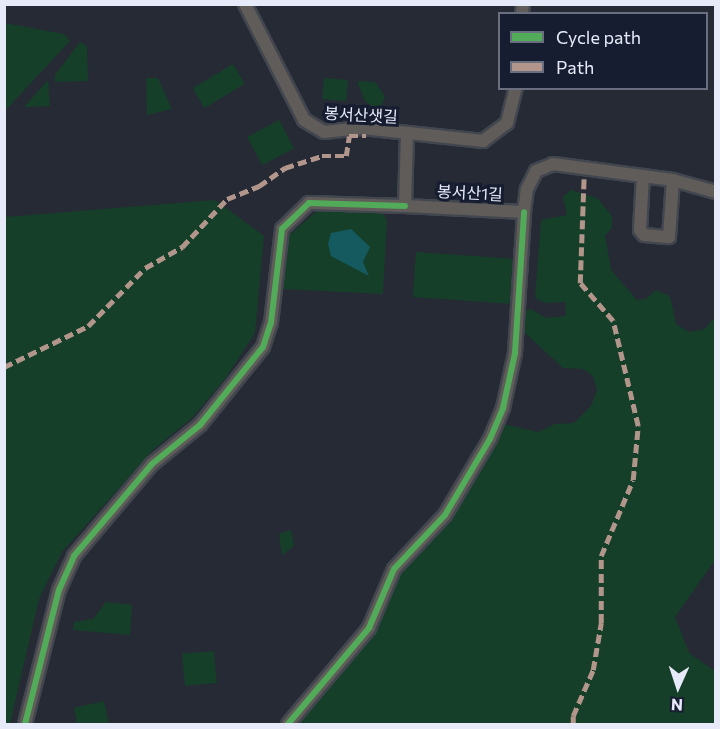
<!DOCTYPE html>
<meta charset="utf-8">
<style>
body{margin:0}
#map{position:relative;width:720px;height:729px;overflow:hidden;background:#262a34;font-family:Commissioner,"Noto Sans KR",sans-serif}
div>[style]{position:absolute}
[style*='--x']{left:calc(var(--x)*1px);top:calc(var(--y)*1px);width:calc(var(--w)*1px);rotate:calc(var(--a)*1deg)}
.green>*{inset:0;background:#153f29;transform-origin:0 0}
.water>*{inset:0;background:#145a5f}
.roads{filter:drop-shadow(2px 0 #42464f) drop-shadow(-2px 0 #42464f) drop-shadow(0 2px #42464f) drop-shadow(0 -2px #42464f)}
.minor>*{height:12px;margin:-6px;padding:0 6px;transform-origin:6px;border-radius:6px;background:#605c59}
.quiet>*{height:4.5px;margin-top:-2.25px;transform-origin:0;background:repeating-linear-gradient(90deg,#b2968c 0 9px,transparent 0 13.5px)}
.cycleway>*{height:6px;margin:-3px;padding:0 3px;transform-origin:3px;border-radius:3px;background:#51ab58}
span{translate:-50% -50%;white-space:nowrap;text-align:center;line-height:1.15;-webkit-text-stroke:6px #171d30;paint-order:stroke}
.street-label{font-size:16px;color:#e7ebf9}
.frame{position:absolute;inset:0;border:6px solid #e7ebf9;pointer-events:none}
.legend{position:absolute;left:498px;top:12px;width:210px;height:78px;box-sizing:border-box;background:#171d30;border:2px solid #6a6f80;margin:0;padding:8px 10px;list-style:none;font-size:18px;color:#e7ebf9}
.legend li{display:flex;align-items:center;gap:12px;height:30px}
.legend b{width:30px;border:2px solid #6a6f80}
.north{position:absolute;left:648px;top:657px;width:60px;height:60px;-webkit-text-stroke:4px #171d30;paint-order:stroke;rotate:183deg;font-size:16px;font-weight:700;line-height:24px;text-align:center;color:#e7ebf9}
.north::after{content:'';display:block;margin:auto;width:21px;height:27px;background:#e7ebf9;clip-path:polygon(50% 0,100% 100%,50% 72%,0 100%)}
</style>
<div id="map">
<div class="green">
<div style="clip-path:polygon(5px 23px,64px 34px,70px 41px,5px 111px)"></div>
<div style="clip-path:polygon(80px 42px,87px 46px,88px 81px,55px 82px,55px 75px)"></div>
<div style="left:233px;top:64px;width:23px;height:47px;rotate:59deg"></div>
<div style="clip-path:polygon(146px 78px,158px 78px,172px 109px,147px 115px)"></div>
<div style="left:324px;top:78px;width:24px;height:21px;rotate:5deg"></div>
<div style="clip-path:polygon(48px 80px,50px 106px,24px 107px)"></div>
<div style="clip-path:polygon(357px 81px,375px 82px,385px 96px,382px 105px,375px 108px,365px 101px)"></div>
<div style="left:279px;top:120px;width:32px;height:36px;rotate:62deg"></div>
<div style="clip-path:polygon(571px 190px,597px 198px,612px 216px,612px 228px,605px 235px,611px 270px,637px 300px,646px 299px,656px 290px,670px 296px,676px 324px,689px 332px,705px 329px,715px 317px,715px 560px,675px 617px,689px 653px,715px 671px,715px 724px,295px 724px,381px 620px,393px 583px,454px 513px,481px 472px,504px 424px,538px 432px,555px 424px,574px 423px,591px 406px,597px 390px,593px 376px,583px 369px,563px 368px,524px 332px,526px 311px,531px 309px,546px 318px,566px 316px,565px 302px,545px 303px,535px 298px,541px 220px,567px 215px,563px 197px)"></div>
<div style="clip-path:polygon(215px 200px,264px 236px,255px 333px,225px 379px,192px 418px,154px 449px,62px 552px,39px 599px,10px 724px,5px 724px,5px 217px)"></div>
<div style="clip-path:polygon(319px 209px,383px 214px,387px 220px,383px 294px,282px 289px,286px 238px)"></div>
<div style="left:416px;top:252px;width:97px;height:45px;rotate:4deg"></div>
<div style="clip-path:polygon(291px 530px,294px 546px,282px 555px,279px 534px)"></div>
<div style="clip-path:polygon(106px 602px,132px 605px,130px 635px,73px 630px,74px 622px,93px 619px)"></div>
<div style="left:214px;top:651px;width:32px;height:32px;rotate:85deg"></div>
<div style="clip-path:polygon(104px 701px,109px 724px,77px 724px,74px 708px)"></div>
</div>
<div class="water">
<div style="clip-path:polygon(351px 229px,370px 247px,363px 262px,369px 276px,331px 256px,328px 244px,331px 233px)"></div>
</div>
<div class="roads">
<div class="minor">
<div style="--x:245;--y:4;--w:130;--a:63"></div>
<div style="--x:304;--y:120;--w:23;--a:31"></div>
<div style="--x:324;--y:132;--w:38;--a:-6"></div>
<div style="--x:362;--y:128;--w:122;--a:6.1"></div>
<div style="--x:483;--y:141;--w:30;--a:-37"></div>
<div style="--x:507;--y:123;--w:36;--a:-76"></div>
<div style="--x:522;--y:14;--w:10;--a:-84"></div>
<div style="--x:407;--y:134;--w:72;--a:91.6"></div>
<div style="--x:405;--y:206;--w:119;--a:2.9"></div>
<div style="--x:524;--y:212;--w:23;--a:-83"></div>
<div style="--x:527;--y:189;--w:20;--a:-63"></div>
<div style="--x:536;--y:171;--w:18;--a:-22"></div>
<div style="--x:553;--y:164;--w:121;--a:7.6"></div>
<div style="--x:673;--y:180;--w:45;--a:15.6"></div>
<div style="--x:643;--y:176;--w:54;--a:93.2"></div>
<div style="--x:640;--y:230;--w:6;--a:51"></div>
<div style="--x:644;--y:235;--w:25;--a:5"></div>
<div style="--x:669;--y:237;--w:57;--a:-86"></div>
<div style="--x:25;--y:724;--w:138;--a:-75.8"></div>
<div style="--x:59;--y:590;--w:37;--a:-66"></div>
<div style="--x:74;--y:556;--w:121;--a:-49.7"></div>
<div style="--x:152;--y:464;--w:62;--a:-39.1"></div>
<div style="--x:200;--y:425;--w:100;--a:-51.1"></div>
<div style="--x:263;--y:347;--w:25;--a:-72"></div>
<div style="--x:271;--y:323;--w:95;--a:-83.3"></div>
<div style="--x:282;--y:229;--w:37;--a:-44"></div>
<div style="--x:309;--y:203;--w:96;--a:1.8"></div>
<div style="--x:288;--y:724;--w:126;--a:-49.8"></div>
<div style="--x:369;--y:628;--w:64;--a:-67"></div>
<div style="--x:394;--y:569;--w:74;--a:-46.6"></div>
<div style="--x:445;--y:515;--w:88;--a:-59.4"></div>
<div style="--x:490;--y:439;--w:34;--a:-67"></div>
<div style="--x:503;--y:408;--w:56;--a:-77.7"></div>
<div style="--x:515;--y:353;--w:141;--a:-86.3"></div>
</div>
</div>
<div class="quiet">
<div style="--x:4;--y:367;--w:93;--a:-26"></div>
<div style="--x:88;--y:326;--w:81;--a:-45.5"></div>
<div style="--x:145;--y:268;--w:43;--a:-29.6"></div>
<div style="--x:182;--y:247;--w:66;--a:-46.8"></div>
<div style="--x:227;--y:199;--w:35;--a:-22"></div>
<div style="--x:259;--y:186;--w:32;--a:-35"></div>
<div style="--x:285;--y:168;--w:39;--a:-18"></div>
<div style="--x:322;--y:156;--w:24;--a:0"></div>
<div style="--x:346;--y:156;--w:20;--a:-81"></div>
<div style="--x:349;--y:136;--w:17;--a:0"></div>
<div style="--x:573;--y:724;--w:8;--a:-90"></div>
<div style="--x:573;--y:716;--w:50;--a:-66.5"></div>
<div style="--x:593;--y:670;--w:48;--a:-80.3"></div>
<div style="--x:601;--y:623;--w:67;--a:-90"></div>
<div style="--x:601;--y:556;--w:82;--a:-67.2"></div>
<div style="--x:633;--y:480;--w:54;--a:-84.7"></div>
<div style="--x:638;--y:426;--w:108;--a:-103.4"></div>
<div style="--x:613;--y:321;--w:50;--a:-131"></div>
<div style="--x:580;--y:283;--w:107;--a:-87.9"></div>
</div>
<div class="cycleway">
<div style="--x:25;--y:724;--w:138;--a:-75.8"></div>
<div style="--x:59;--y:590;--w:37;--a:-66"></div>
<div style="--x:74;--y:556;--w:121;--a:-49.7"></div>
<div style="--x:152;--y:464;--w:62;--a:-39.1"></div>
<div style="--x:200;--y:425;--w:100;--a:-51.1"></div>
<div style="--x:263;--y:347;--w:25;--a:-72"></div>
<div style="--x:271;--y:323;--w:95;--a:-83.3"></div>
<div style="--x:282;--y:229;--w:37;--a:-44"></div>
<div style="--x:309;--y:203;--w:96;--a:1.8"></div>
<div style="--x:288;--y:724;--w:126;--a:-49.8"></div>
<div style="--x:369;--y:628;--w:64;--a:-67"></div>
<div style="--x:394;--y:569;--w:74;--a:-46.6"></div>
<div style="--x:445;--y:515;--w:88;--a:-59.4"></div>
<div style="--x:490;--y:439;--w:34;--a:-67"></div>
<div style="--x:503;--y:408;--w:56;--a:-77.7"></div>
<div style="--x:515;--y:353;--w:141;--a:-86.3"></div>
</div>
<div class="street-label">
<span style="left:361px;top:115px;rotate:3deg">봉서산샛길</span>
<span style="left:470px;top:193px;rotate:3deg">봉서산1길</span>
</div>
<div class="frame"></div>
<ul class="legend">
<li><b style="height:8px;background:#51ab58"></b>Cycle path</li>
<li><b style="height:8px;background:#b2968c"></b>Path</li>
</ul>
<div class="north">N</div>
</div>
